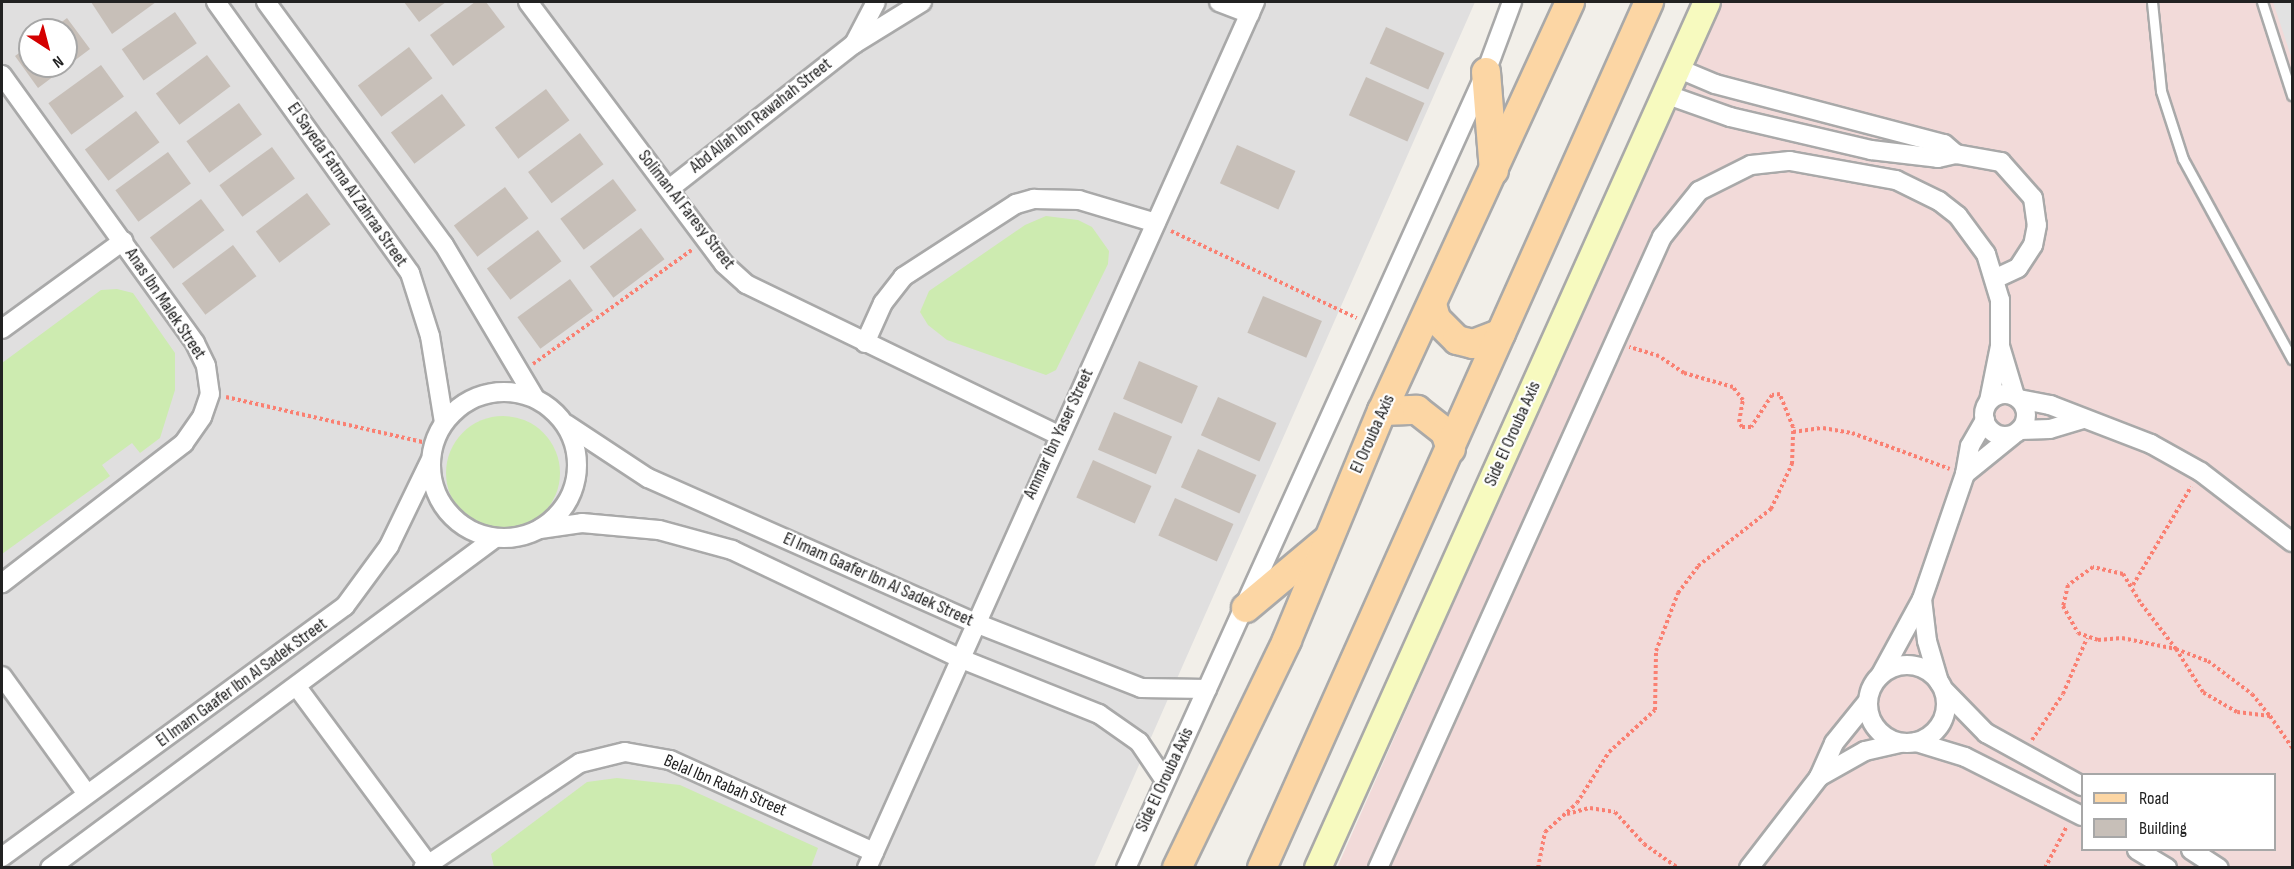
<!DOCTYPE html>
<style>
body{margin:0}
#map{position:relative;width:2294px;height:869px;overflow:hidden;background:#f2efe9;font-family:"Sofia Sans Condensed",sans-serif}
div>[style]{position:absolute}
[style*='--x']{left:calc(var(--x)*1px);top:calc(var(--y)*1px);width:calc(var(--w)*1px);rotate:calc(var(--a)*1deg)}
.residential>*{inset:0;background:#e0dfdf}
.commercial>*{inset:0;background:#f2dad9}
.grass>*{inset:0;background:#cdebb0}
.round{border-radius:50%}
.parking>*{inset:0;background:#e2e2e2}
.building>*{inset:0;background:#c7bfb8;transform-origin:0 0}
.path>*{height:4px;margin-top:-2px;transform-origin:0;background:repeating-linear-gradient(90deg,#fa8072 0 3px,transparent 0 6px)}
.roads{filter:drop-shadow(2px 0 #a9a9a9) drop-shadow(-2px 0 #a9a9a9) drop-shadow(0 2px #a9a9a9) drop-shadow(0 -2px #a9a9a9)}
.lane>*{height:9px;margin:-4.5px;padding:0 4.5px;transform-origin:4.5px;border-radius:4.5px;background:#fff}
.street>*{height:18px;margin:-9px;padding:0 9px;transform-origin:9px;border-radius:9px;background:#fff}
.street>.ring{margin:-9px;padding:0;box-sizing:content-box;background:none;border:18px solid #fff;border-radius:50%}
.secondary>*{height:26px;margin:-13px;padding:0 13px;transform-origin:13px;border-radius:13px;background:#f7fabf}
.primary>*{height:28px;margin:-14px;padding:0 14px;transform-origin:14px;border-radius:14px;background:#fcd6a4}
span{translate:-50% -50%;white-space:nowrap;text-align:center;line-height:1.15;-webkit-text-stroke:4.5px #fff;paint-order:stroke}
.street-label{font-size:18px;color:#222}
.frame{position:absolute;inset:0;border:3px solid #222;pointer-events:none}
.legend{position:absolute;left:2081px;top:773px;width:195px;height:78px;box-sizing:border-box;background:#fff;border:2px solid #a7a7a7;margin:0;padding:8px 10px;list-style:none;font-size:18px;color:#222}
.legend li{display:flex;align-items:center;gap:12px;height:30px}
.legend b{width:30px;border:2px solid #a7a7a7}
.north{position:absolute;left:18px;top:18px;width:60px;height:60px;box-sizing:border-box;background:#fff;border:2px solid #a7a7a7;border-radius:50%;rotate:144deg;font-size:16px;font-weight:700;line-height:24px;text-align:center;color:#222}
.north::after{content:'';display:block;margin:auto;width:21px;height:27px;background:#d40000;clip-path:polygon(50% 0,100% 100%,50% 72%,0 100%)}
</style>
<div id="map">
<div class="residential">
<div style="clip-path:polygon(evenodd,2px 2px,1475px 2px,1094px 867px,2px 868px,2px 2px,30px 30px,66px 30px,66px 66px,30px 66px,30px 30px)"></div>
</div>
<div class="commercial">
<div style="clip-path:polygon(evenodd,1718px 2px,2292px 2px,2292px 867px,1337px 868px,1718px 2px,2082px 774px,2274px 774px,2274px 850px,2082px 850px,2082px 774px)"></div>
</div>
<div class="grass">
<div style="clip-path:polygon(1046px 216px,1078px 220px,1092px 227px,1109px 251px,1108px 264px,1056px 370px,1046px 375px,947px 340px,928px 325px,920px 312px,929px 291px,1025px 225px)"></div>
<div style="clip-path:polygon(117px 289px,133px 293px,175px 353px,175px 390px,160px 438px,140px 453px,132px 443px,102px 465px,110px 476px,2px 554px,2px 363px,101px 290px)"></div>
<div class="round" style="left:446px;top:416px;width:114px;height:114px"></div>
<div style="clip-path:polygon(617px 778px,680px 785px,818px 848px,811px 867px,494px 867px,491px 854px,587px 782px)"></div>
</div>
<div class="parking">
<div style="clip-path:polygon(2273px 2px,2292px 2px,2292px 59px)"></div>
</div>
<div class="building">
<div style="clip-path:polygon(91px 2px,156px 2px,112px 34px)"></div>
<div style="clip-path:polygon(404px 2px,446px 2px,419px 22px)"></div>
<div style="clip-path:polygon(475px 2px,486px 2px,505px 27px,453px 66px,430px 35px)"></div>
<div style="left:175px;top:12px;width:38px;height:65px;rotate:55deg"></div>
<div style="clip-path:polygon(67px 18px,90px 49px,38px 88px,15px 56px,30px 45px,30px 66px,66px 66px,66px 30px,51px 30px)"></div>
<div style="left:1386px;top:27px;width:64px;height:40px;rotate:24deg"></div>
<div style="left:409px;top:47px;width:39px;height:64px;rotate:53deg"></div>
<div style="left:207px;top:55px;width:39px;height:64px;rotate:53deg"></div>
<div style="left:101px;top:65px;width:39px;height:65px;rotate:54deg"></div>
<div style="left:1366px;top:77px;width:64px;height:42px;rotate:24deg"></div>
<div style="left:546px;top:89px;width:39px;height:64px;rotate:53deg"></div>
<div style="left:442px;top:94px;width:39px;height:64px;rotate:53deg"></div>
<div style="left:239px;top:103px;width:39px;height:65px;rotate:54deg"></div>
<div style="left:136px;top:111px;width:39px;height:64px;rotate:53deg"></div>
<div style="left:580px;top:133px;width:39px;height:65px;rotate:53deg"></div>
<div style="left:1237px;top:145px;width:64px;height:42px;rotate:24deg"></div>
<div style="left:272px;top:147px;width:39px;height:65px;rotate:54deg"></div>
<div style="left:168px;top:152px;width:39px;height:65px;rotate:54deg"></div>
<div style="left:613px;top:179px;width:39px;height:66px;rotate:53deg"></div>
<div style="left:505px;top:187px;width:39px;height:64px;rotate:53deg"></div>
<div style="left:307px;top:193px;width:39px;height:64px;rotate:53deg"></div>
<div style="left:201px;top:199px;width:39px;height:64px;rotate:53deg"></div>
<div style="left:641px;top:228px;width:39px;height:64px;rotate:53deg"></div>
<div style="left:538px;top:230px;width:39px;height:64px;rotate:53deg"></div>
<div style="left:233px;top:245px;width:39px;height:64px;rotate:53deg"></div>
<div style="left:570px;top:279px;width:39px;height:65px;rotate:54deg"></div>
<div style="left:1263px;top:296px;width:64px;height:40px;rotate:23deg"></div>
<div style="left:1139px;top:361px;width:64px;height:41px;rotate:23deg"></div>
<div style="left:1218px;top:397px;width:64px;height:42px;rotate:24deg"></div>
<div style="left:1114px;top:412px;width:63px;height:41px;rotate:23deg"></div>
<div style="left:1198px;top:449px;width:64px;height:42px;rotate:24deg"></div>
<div style="left:1093px;top:460px;width:64px;height:41px;rotate:24deg"></div>
<div style="left:1175px;top:498px;width:64px;height:41px;rotate:24deg"></div>
</div>
<div class="path">
<div style="--x:1171;--y:231;--w:205;--a:25.1"></div>
<div style="--x:533;--y:364;--w:197;--a:-35.7"></div>
<div style="--x:226;--y:397;--w:206;--a:12.9"></div>
<div style="--x:1793;--y:432;--w:30;--a:-8"></div>
<div style="--x:1823;--y:428;--w:29;--a:10"></div>
<div style="--x:1852;--y:433;--w:104;--a:20.2"></div>
<div style="--x:2133;--y:585;--w:114;--a:-59.4"></div>
<div style="--x:2270;--y:716;--w:33;--a:-173"></div>
<div style="--x:2237;--y:712;--w:39;--a:-150"></div>
<div style="--x:2203;--y:692;--w:51;--a:-122.1"></div>
<div style="--x:2176;--y:649;--w:59;--a:-127.5"></div>
<div style="--x:2140;--y:602;--w:33;--a:-121"></div>
<div style="--x:2123;--y:574;--w:31;--a:-167"></div>
<div style="--x:2093;--y:567;--w:31;--a:144"></div>
<div style="--x:2068;--y:585;--w:22;--a:103"></div>
<div style="--x:2063;--y:606;--w:31;--a:61"></div>
<div style="--x:2078;--y:633;--w:21;--a:19"></div>
<div style="--x:2098;--y:640;--w:24;--a:-5"></div>
<div style="--x:2122;--y:638;--w:55;--a:11.5"></div>
<div style="--x:2176;--y:649;--w:34;--a:21"></div>
<div style="--x:2208;--y:661;--w:55;--a:36.9"></div>
<div style="--x:2252;--y:694;--w:28;--a:51"></div>
<div style="--x:2270;--y:716;--w:39;--a:55"></div>
<div style="--x:2032;--y:740;--w:55;--a:-56"></div>
<div style="--x:2063;--y:694;--w:61;--a:-66.8"></div>
<div style="--x:1567;--y:814;--w:24;--a:-15"></div>
<div style="--x:1590;--y:808;--w:25;--a:9"></div>
<div style="--x:1615;--y:812;--w:43;--a:47.8"></div>
<div style="--x:1644;--y:844;--w:42;--a:35.2"></div>
<div style="--x:1538;--y:868;--w:37;--a:-79"></div>
<div style="--x:1545;--y:832;--w:43;--a:-42.2"></div>
<div style="--x:1577;--y:803;--w:60;--a:-57.9"></div>
<div style="--x:1609;--y:752;--w:62;--a:-42.4"></div>
<div style="--x:1655;--y:710;--w:59;--a:-89"></div>
<div style="--x:1656;--y:651;--w:62;--a:-69.2"></div>
<div style="--x:1678;--y:593;--w:34;--a:-53"></div>
<div style="--x:1698;--y:566;--w:93;--a:-38"></div>
<div style="--x:1771;--y:509;--w:50;--a:-65"></div>
<div style="--x:1792;--y:464;--w:37;--a:-88"></div>
<div style="--x:1793;--y:427;--w:35;--a:-112"></div>
<div style="--x:1780;--y:394;--w:8;--a:173"></div>
<div style="--x:1772;--y:395;--w:38;--a:123"></div>
<div style="--x:1751;--y:427;--w:9;--a:180"></div>
<div style="--x:1742;--y:427;--w:6;--a:-121"></div>
<div style="--x:1739;--y:422;--w:22;--a:-80"></div>
<div style="--x:1743;--y:400;--w:16;--a:-128"></div>
<div style="--x:1733;--y:387;--w:51;--a:-164.1"></div>
<div style="--x:1684;--y:373;--w:30;--a:-146"></div>
<div style="--x:1659;--y:356;--w:31;--a:-163"></div>
<div style="--x:2045;--y:868;--w:47;--a:-62.4"></div>
</div>
<div class="roads">
<div class="lane">
<div style="--x:2152;--y:2;--w:89;--a:84.2"></div>
<div style="--x:2161;--y:91;--w:71;--a:72.1"></div>
<div style="--x:2183;--y:159;--w:228;--a:61.4"></div>
<div style="--x:2262;--y:2;--w:98;--a:72.1"></div>
</div>
<div class="street">
<div style="--x:216;--y:2;--w:333;--a:54.4"></div>
<div style="--x:410;--y:273;--w:66;--a:72.4"></div>
<div style="--x:430;--y:336;--w:87;--a:80.8"></div>
<div style="--x:266;--y:2;--w:301;--a:53.8"></div>
<div style="--x:444;--y:245;--w:178;--a:59.3"></div>
<div style="--x:528;--y:2;--w:327;--a:53.2"></div>
<div style="--x:724;--y:264;--w:30;--a:42"></div>
<div style="--x:746;--y:284;--w:347;--a:25.8"></div>
<div style="--x:1219;--y:2;--w:33;--a:21"></div>
<div style="--x:854;--y:44;--w:47;--a:-62.4"></div>
<div style="--x:1677;--y:68;--w:41;--a:22.8"></div>
<div style="--x:1715;--y:84;--w:237;--a:14.7"></div>
<div style="--x:1944;--y:144;--w:16;--a:40"></div>
<div style="--x:2;--y:75;--w:330;--a:54.2"></div>
<div style="--x:195;--y:343;--w:25;--a:64"></div>
<div style="--x:206;--y:366;--w:28;--a:82"></div>
<div style="--x:210;--y:394;--w:24;--a:109"></div>
<div style="--x:202;--y:417;--w:32;--a:125"></div>
<div style="--x:184;--y:443;--w:230;--a:142.4"></div>
<div style="--x:1665;--y:94;--w:69;--a:19.5"></div>
<div style="--x:1730;--y:117;--w:145;--a:13.2"></div>
<div style="--x:1871;--y:150;--w:67;--a:6.8"></div>
<div style="--x:1938;--y:158;--w:18;--a:-13"></div>
<div style="--x:1956;--y:154;--w:46;--a:10.1"></div>
<div style="--x:2001;--y:162;--w:48;--a:48.4"></div>
<div style="--x:2033;--y:198;--w:27;--a:82"></div>
<div style="--x:2037;--y:225;--w:20;--a:101"></div>
<div style="--x:2033;--y:245;--w:27;--a:123"></div>
<div style="--x:2018;--y:268;--w:26;--a:155"></div>
<div style="--x:669;--y:189;--w:235;--a:-38.1"></div>
<div style="--x:854;--y:44;--w:80;--a:-31.7"></div>
<div style="--x:2;--y:329;--w:150;--a:-36"></div>
<div style="--x:865;--y:343;--w:44;--a:-65.8"></div>
<div style="--x:883;--y:303;--w:33;--a:-52"></div>
<div style="--x:903;--y:277;--w:135;--a:-32.9"></div>
<div style="--x:1016;--y:204;--w:19;--a:-16"></div>
<div style="--x:1034;--y:199;--w:45;--a:1.3"></div>
<div style="--x:1079;--y:200;--w:80;--a:16.6"></div>
<div style="--x:2000;--y:346;--w:52;--a:73.3"></div>
<div class="ring" style="left:431px;top:392px;width:128px;height:128px"></div>
<div class="ring" style="left:1984px;top:394px;width:24px;height:24px"></div>
<div style="--x:2019;--y:399;--w:32;--a:11"></div>
<div style="--x:2050;--y:405;--w:108;--a:21.1"></div>
<div style="--x:2151;--y:444;--w:57;--a:29.2"></div>
<div style="--x:2201;--y:472;--w:115;--a:37.6"></div>
<div style="--x:566;--y:424;--w:98;--a:33.4"></div>
<div style="--x:648;--y:478;--w:355;--a:23.9"></div>
<div style="--x:973;--y:622;--w:180;--a:21.4"></div>
<div style="--x:1141;--y:688;--w:66;--a:0.9"></div>
<div style="--x:2020;--y:430;--w:30;--a:-2"></div>
<div style="--x:2050;--y:429;--w:34;--a:-17"></div>
<div style="--x:1965;--y:474;--w:62;--a:-39.1"></div>
<div style="--x:540;--y:529;--w:42;--a:-8.1"></div>
<div style="--x:582;--y:523;--w:77;--a:5.2"></div>
<div style="--x:659;--y:530;--w:76;--a:15.3"></div>
<div style="--x:732;--y:550;--w:251;--a:25.4"></div>
<div style="--x:959;--y:658;--w:151;--a:21.8"></div>
<div style="--x:1099;--y:714;--w:49;--a:35"></div>
<div style="--x:1139;--y:742;--w:45;--a:56"></div>
<div style="--x:1922;--y:599;--w:42;--a:83.2"></div>
<div style="--x:1927;--y:641;--w:43;--a:73.7"></div>
<div class="ring" style="left:1868px;top:665px;width:60px;height:60px"></div>
<div style="--x:2;--y:676;--w:145;--a:54.2"></div>
<div style="--x:1880;--y:676;--w:88;--a:-61.4"></div>
<div style="--x:1922;--y:599;--w:132;--a:-71"></div>
<div style="--x:1965;--y:474;--w:28;--a:-80"></div>
<div style="--x:1970;--y:446;--w:30;--a:-60"></div>
<div style="--x:297;--y:687;--w:225;--a:53.5"></div>
<div style="--x:1945;--y:691;--w:59;--a:45.7"></div>
<div style="--x:1986;--y:733;--w:110;--a:28.9"></div>
<div style="--x:1916;--y:742;--w:51;--a:17"></div>
<div style="--x:1965;--y:757;--w:131;--a:26.8"></div>
<div style="--x:1819;--y:777;--w:37;--a:-66"></div>
<div style="--x:1834;--y:743;--w:54;--a:-51"></div>
<div style="--x:2137;--y:850;--w:35;--a:31"></div>
<div style="--x:2191;--y:850;--w:33;--a:33"></div>
<div style="--x:2;--y:857;--w:425;--a:-36.2"></div>
<div style="--x:345;--y:606;--w:74;--a:-53.7"></div>
<div style="--x:389;--y:546;--w:94;--a:-64.2"></div>
<div style="--x:50;--y:868;--w:554;--a:-36.56"></div>
<div style="--x:423;--y:868;--w:189;--a:-33.8"></div>
<div style="--x:580;--y:763;--w:46;--a:-13.7"></div>
<div style="--x:625;--y:752;--w:46;--a:10.1"></div>
<div style="--x:670;--y:760;--w:224;--a:24.3"></div>
<div style="--x:867;--y:868;--w:949;--a:-65.87"></div>
<div style="--x:1126;--y:868;--w:874;--a:-65.66"></div>
<div style="--x:1486;--y:72;--w:75;--a:-69.6"></div>
<div style="--x:1378;--y:868;--w:692;--a:-65.77"></div>
<div style="--x:1662;--y:237;--w:59;--a:-51.2"></div>
<div style="--x:1699;--y:191;--w:58;--a:-26.6"></div>
<div style="--x:1751;--y:165;--w:39;--a:-6"></div>
<div style="--x:1790;--y:161;--w:108;--a:10.2"></div>
<div style="--x:1896;--y:180;--w:48;--a:26"></div>
<div style="--x:1939;--y:201;--w:24;--a:38"></div>
<div style="--x:1958;--y:216;--w:47;--a:53.6"></div>
<div style="--x:1986;--y:254;--w:48;--a:73.1"></div>
<div style="--x:2000;--y:300;--w:46;--a:90"></div>
<div style="--x:2000;--y:346;--w:56;--a:101.3"></div>
<div style="--x:1749;--y:868;--w:115;--a:-52.4"></div>
<div style="--x:1819;--y:777;--w:53;--a:-29.5"></div>
<div style="--x:1865;--y:751;--w:36;--a:-13"></div>
</div>
<div class="secondary">
<div style="--x:1318;--y:868;--w:949;--a:-65.81"></div>
</div>
<div class="primary">
<div style="--x:1486;--y:72;--w:99;--a:85.4"></div>
<div style="--x:1432;--y:304;--w:16;--a:75"></div>
<div style="--x:1436;--y:319;--w:30;--a:45"></div>
<div style="--x:1457;--y:340;--w:16;--a:14"></div>
<div style="--x:1473;--y:344;--w:30;--a:-21"></div>
<div style="--x:1382;--y:411;--w:35;--a:-2"></div>
<div style="--x:1417;--y:410;--w:36;--a:38"></div>
<div style="--x:1445;--y:432;--w:18;--a:71"></div>
<div style="--x:1246;--y:608;--w:104;--a:-39.9"></div>
<div style="--x:1177;--y:868;--w:253;--a:-64.2"></div>
<div style="--x:1287;--y:640;--w:248;--a:-67.5"></div>
<div style="--x:1382;--y:411;--w:450;--a:-65.3"></div>
<div style="--x:1262;--y:868;--w:949;--a:-65.92"></div>
</div>
</div>
<div class="street-label">
<span style="left:761px;top:116px;rotate:-38deg">Abd Allah Ibn Rawahah Street</span>
<span style="left:347px;top:185px;rotate:55deg">El Sayeda Fatma Al Zahraa Street</span>
<span style="left:686px;top:210px;rotate:52deg">Soliman Al Faresy Street</span>
<span style="left:165px;top:304px;rotate:56deg">Anas Ibn Malek Street</span>
<span style="left:1059px;top:434px;rotate:-65deg">Ammar Ibn Yaser Street</span>
<span style="left:1373px;top:434px;rotate:-66deg">El Orouba Axis</span>
<span style="left:1513px;top:434px;rotate:-66deg">Side El Orouba Axis</span>
<span style="left:878px;top:580px;rotate:24deg">El Imam Gaafer Ibn Al Sadek Street</span>
<span style="left:242px;top:683px;rotate:-36deg">El Imam Gaafer Ibn Al Sadek Street</span>
<span style="left:1165px;top:780px;rotate:-65deg">Side El Orouba Axis</span>
<span style="left:725px;top:786px;rotate:23deg">Belal Ibn Rabah Street</span>
</div>
<div class="frame"></div>
<ul class="legend">
<li><b style="height:8px;background:#fcd6a4"></b>Road</li>
<li><b style="height:16px;background:#c7bfb8"></b>Building</li>
</ul>
<div class="north">N</div>
</div>
